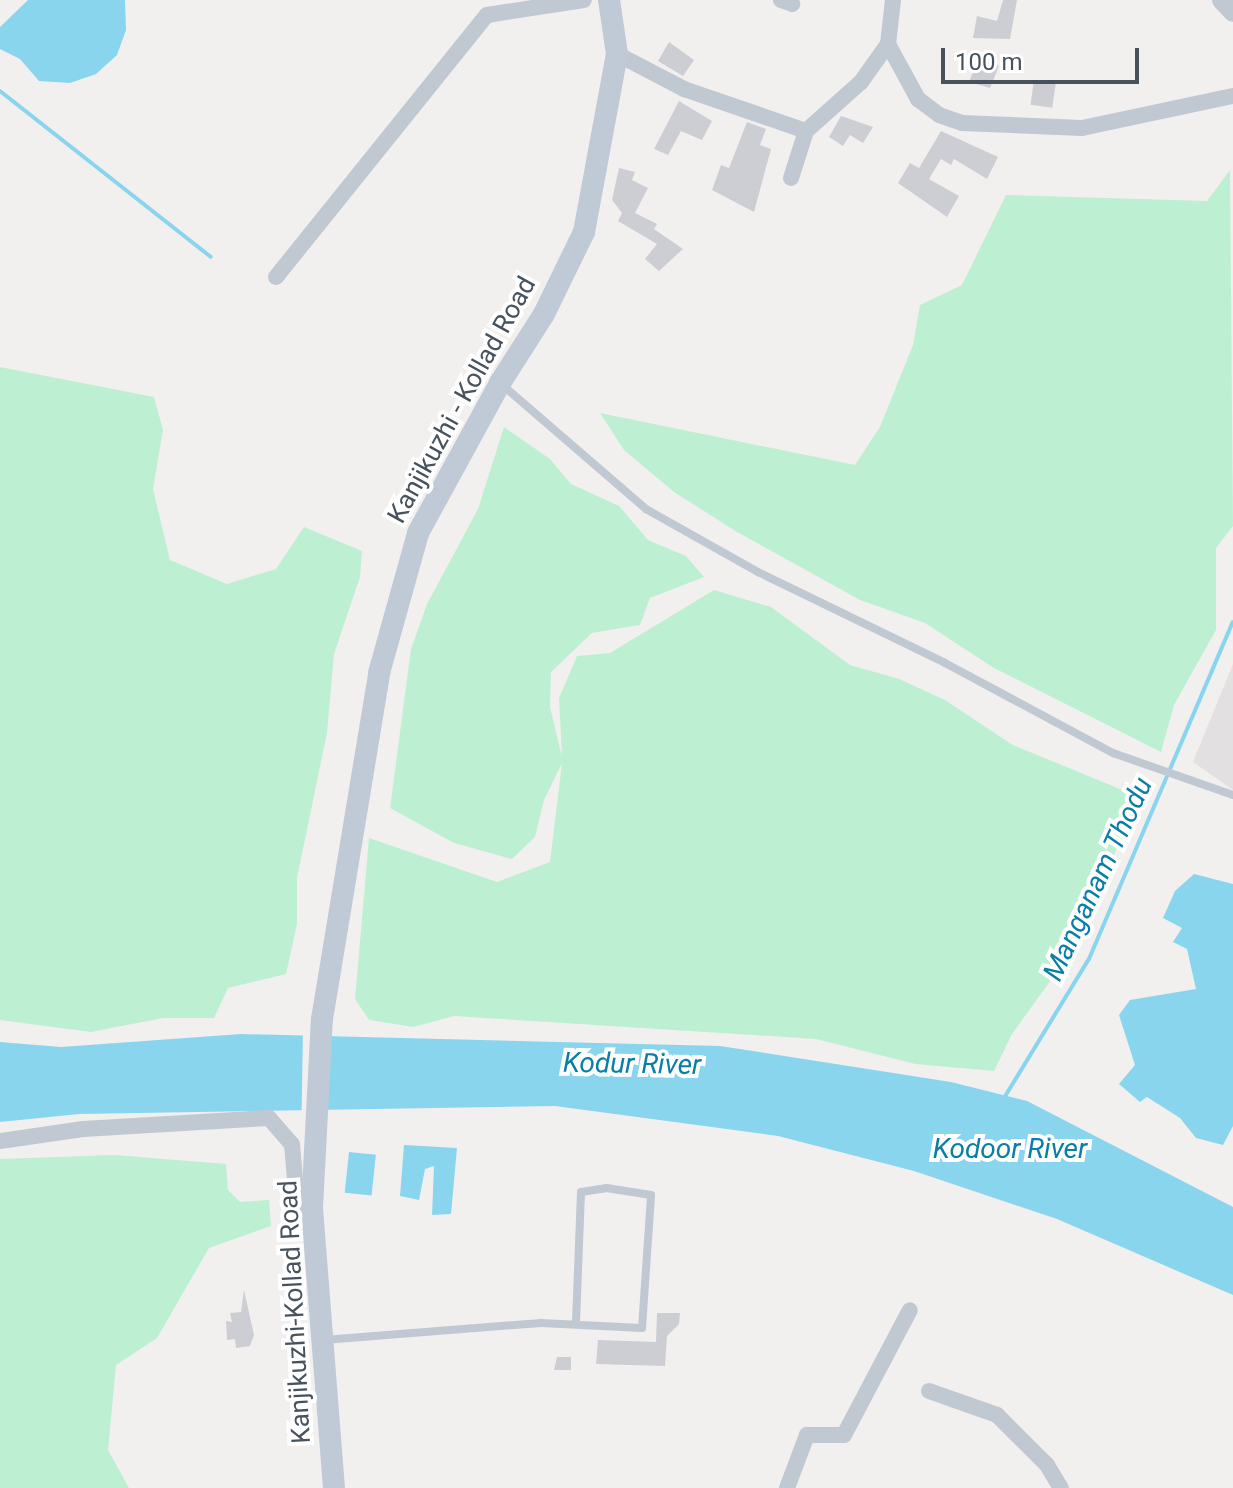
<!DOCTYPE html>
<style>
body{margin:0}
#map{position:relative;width:1233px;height:1488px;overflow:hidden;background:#f2efef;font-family:Roboto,sans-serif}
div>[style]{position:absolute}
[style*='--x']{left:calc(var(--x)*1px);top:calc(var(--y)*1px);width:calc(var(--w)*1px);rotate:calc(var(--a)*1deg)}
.education>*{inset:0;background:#e3e0e1}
.green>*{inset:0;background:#bdf0d3}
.water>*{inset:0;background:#89d5ee;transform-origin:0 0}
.pier>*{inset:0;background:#f2efef;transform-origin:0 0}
.stream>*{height:4px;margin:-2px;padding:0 2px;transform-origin:2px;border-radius:2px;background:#89d5ee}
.building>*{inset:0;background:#ccced4;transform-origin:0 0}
.service>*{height:8px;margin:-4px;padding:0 4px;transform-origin:4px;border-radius:4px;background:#c0c9d1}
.minor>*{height:16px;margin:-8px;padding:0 8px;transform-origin:8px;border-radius:8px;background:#c0c9d1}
.tertiary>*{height:20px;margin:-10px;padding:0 10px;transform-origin:10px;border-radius:10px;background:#c0c9d1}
.secondary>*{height:22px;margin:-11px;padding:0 11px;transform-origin:11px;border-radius:11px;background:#c0cad6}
span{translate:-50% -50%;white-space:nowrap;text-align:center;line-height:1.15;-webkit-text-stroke:8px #fff;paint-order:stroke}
.street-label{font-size:26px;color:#47525d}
.water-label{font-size:28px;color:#097ea6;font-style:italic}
.scale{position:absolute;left:941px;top:48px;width:198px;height:36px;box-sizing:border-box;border:4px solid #47525d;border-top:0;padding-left:10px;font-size:24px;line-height:28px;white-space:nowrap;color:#47525d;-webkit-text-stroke:6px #fff;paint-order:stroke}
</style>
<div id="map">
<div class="education">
<div style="clip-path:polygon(1233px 664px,1233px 790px,1193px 762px)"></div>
</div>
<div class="green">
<div style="clip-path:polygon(1230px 170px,1233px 526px,1216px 548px,1216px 630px,1174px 705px,1161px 752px,994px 668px,925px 623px,860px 600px,737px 532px,674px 492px,624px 450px,600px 413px,855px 465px,880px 427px,913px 345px,920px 305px,962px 285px,1006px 195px,1207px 201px)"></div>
<div style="clip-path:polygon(0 367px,154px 397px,163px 430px,153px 489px,170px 560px,227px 584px,276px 569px,304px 527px,362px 551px,360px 577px,334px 654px,327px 733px,297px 878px,297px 924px,286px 974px,228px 988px,214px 1018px,163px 1018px,91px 1032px,0 1020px)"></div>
<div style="clip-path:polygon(504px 427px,550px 459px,571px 484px,619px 506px,648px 540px,686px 556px,704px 577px,650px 598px,640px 625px,592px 633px,551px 672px,550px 707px,562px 757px,559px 698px,577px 656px,610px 653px,714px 590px,771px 607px,850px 665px,899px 679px,945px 700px,1013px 745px,1137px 796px,1084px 934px,1012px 1034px,994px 1071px,915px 1064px,816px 1039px,454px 1016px,413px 1027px,369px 1020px,355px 999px,369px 838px,497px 882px,550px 862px,562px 763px,544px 800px,535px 837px,512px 859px,454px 843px,390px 808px,411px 649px,427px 604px,478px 509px)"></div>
<div style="clip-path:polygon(115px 1155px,226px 1164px,228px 1190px,240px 1202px,269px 1200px,271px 1226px,209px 1248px,157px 1338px,116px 1365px,108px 1450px,129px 1488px,0 1488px,0 1159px)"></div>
</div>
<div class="water">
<div style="clip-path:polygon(28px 0,125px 0,126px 30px,117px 55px,96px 74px,70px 83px,39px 81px,20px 59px,0 49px,0 27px)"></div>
<div style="clip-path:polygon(1194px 874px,1233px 884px,1233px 1126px,1223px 1145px,1196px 1138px,1180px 1118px,1147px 1097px,1140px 1102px,1119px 1084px,1135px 1065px,1119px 1015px,1130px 1000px,1196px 989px,1187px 949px,1173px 942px,1182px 928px,1163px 918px,1175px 891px)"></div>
<div style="clip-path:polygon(241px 1034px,720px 1046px,951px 1082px,1027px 1101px,1233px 1207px,1233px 1295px,1057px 1219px,914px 1171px,778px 1136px,555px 1106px,79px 1114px,0 1122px,0 1042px,61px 1047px)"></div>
<div style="clip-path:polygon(404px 1145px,457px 1148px,451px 1214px,432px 1215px,434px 1166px,425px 1169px,419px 1200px,400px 1196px)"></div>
<div style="left:349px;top:1152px;width:27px;height:41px;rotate:6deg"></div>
</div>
<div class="pier">
<div style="left:325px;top:1032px;width:81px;height:22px;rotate:91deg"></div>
</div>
<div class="stream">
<div style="--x:0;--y:91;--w:268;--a:38.2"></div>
<div style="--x:1004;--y:1098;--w:163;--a:-58.6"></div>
<div style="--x:1089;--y:959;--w:366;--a:-66.9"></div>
</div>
<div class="building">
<div style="clip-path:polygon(1003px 0,1017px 0,1010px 39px,973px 38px,977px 16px,997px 21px)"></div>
<div style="clip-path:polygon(669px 42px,694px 60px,683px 76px,658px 61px)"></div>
<div style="clip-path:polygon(978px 59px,999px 66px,990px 88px,969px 82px)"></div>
<div style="left:1034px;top:80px;width:22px;height:25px;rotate:8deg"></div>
<div style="clip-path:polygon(679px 101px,712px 121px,702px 140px,681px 131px,668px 155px,654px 149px)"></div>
<div style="clip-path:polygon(841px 116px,873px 127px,863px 143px,850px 135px,843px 146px,829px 137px)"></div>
<div style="clip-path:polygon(747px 122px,766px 129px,760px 145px,771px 149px,754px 212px,712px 190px,721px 165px,729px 168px)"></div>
<div style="clip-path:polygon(941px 131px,998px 157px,987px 179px,954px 159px,951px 165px,941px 159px,929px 179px,959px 196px,947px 217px,898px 183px,910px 163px,919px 168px)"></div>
<div style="clip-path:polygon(619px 168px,635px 172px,632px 180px,648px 188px,635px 213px,657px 224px,654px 229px,683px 249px,659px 271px,645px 259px,657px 244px,618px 221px,622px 213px,612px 200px)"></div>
<div style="clip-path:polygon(244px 1290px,254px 1335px,250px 1346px,236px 1348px,235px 1339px,227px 1340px,226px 1321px,232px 1322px,230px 1313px,241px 1312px)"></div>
<div style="clip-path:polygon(657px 1313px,680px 1313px,679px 1324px,667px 1336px,665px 1366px,596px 1364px,598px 1340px,656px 1342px)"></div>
<div style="clip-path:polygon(557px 1357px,571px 1357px,571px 1370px,554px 1370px)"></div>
</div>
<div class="service">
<div style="--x:500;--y:383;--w:193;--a:40.8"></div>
<div style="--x:646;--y:509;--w:129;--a:29.4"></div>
<div style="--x:758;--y:572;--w:208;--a:25.9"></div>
<div style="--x:945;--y:663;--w:191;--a:28.2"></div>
<div style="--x:1113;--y:753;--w:127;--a:19.3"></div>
<div style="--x:324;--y:1340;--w:218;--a:-4.5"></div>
<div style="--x:541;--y:1323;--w:101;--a:2.8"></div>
<div style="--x:642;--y:1328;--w:133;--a:-86.1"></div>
<div style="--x:651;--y:1195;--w:45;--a:-171"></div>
<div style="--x:607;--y:1188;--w:26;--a:171"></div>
<div style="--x:581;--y:1192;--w:130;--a:92.2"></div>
</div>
<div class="minor">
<div style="--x:781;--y:0;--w:12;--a:20"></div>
<div style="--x:888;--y:44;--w:63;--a:61.4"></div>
<div style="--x:918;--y:99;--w:26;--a:37"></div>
<div style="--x:939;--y:115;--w:24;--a:19"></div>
<div style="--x:962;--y:123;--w:120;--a:2.4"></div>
<div style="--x:1082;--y:128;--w:154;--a:-12"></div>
<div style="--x:617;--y:54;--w:76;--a:27.6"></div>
<div style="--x:684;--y:89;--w:129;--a:19"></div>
<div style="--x:806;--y:131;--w:74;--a:-41.7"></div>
<div style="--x:861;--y:82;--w:47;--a:-54.6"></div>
<div style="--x:888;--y:44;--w:44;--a:-83.5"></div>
<div style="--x:791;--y:178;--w:49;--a:-72.3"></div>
<div style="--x:276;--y:277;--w:336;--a:-51.2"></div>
<div style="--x:487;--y:15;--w:98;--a:-8.8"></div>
<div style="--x:0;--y:1141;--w:84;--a:-8.2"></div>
<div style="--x:83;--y:1129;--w:186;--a:-3.4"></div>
<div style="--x:269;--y:1118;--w:35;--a:49"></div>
<div style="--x:292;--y:1144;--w:59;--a:85.2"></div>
<div style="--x:297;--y:1203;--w:16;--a:18"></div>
<div style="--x:929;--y:1391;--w:72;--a:19.4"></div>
<div style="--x:997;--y:1415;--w:71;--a:45"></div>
<div style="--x:1047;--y:1465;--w:27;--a:59"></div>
<div style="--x:787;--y:1488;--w:57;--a:-69.3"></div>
<div style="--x:807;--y:1435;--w:37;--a:0"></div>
<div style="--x:844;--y:1435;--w:141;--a:-62.2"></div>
</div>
<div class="tertiary">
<div style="--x:1222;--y:0;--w:16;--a:47"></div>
</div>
<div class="secondary">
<div style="--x:334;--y:1488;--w:281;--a:-94.5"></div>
<div style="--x:312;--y:1208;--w:189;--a:-87"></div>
<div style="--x:322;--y:1019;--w:351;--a:-80.6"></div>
<div style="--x:379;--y:673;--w:145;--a:-74.4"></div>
<div style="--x:418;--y:533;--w:171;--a:-61.3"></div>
<div style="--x:500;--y:383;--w:82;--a:-57.5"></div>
<div style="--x:544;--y:314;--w:91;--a:-64"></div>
<div style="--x:584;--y:232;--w:181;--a:-79.5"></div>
<div style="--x:617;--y:54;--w:55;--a:-98.4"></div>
</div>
<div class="street-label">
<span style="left:462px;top:400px;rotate:-61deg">Kanjikuzhi - Kollad Road</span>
<span style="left:295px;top:1312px;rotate:-93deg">Kanjikuzhi-Kollad Road</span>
</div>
<div class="water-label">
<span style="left:1098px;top:879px;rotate:-65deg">Manganam Thodu</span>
<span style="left:632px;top:1064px;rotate:1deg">Kodur River</span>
<span style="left:1010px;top:1149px">Kodoor River</span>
</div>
<div class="scale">100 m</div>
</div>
